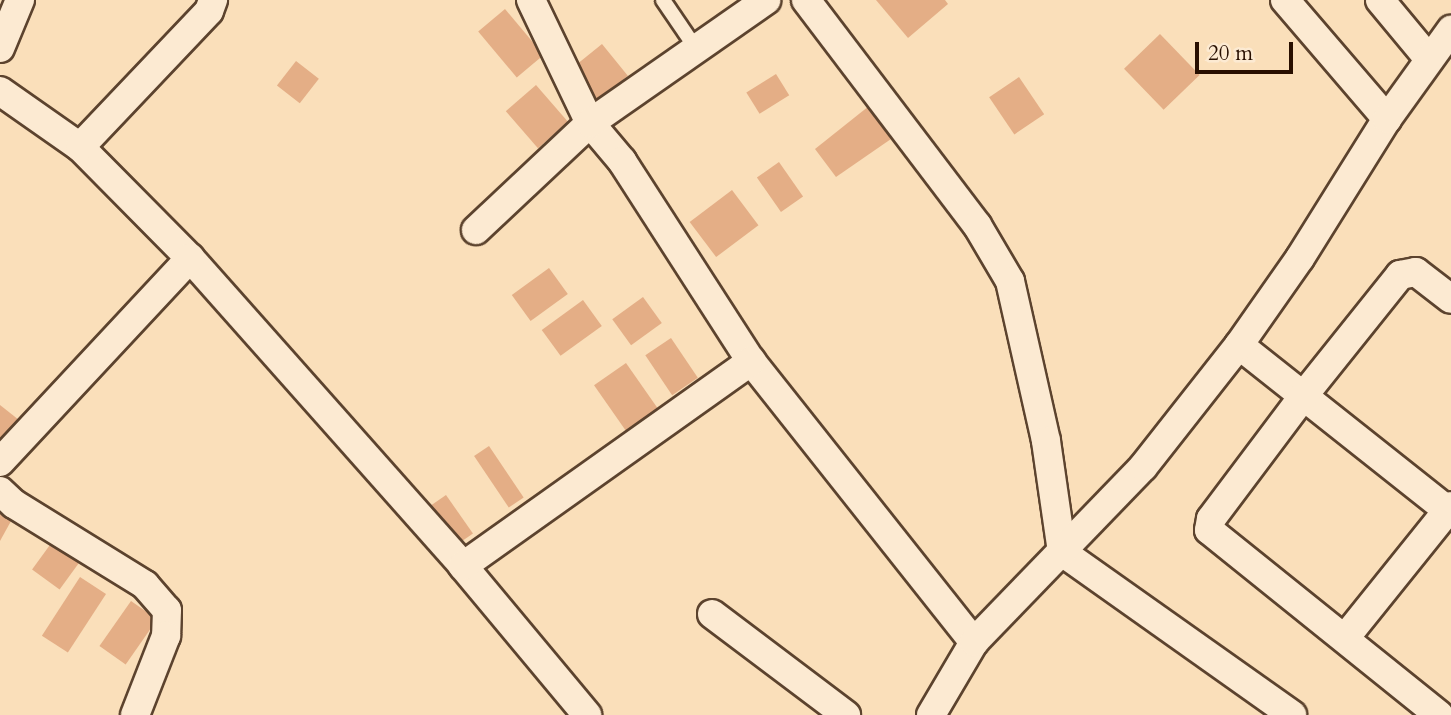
<!DOCTYPE html>
<style>
body{margin:0}
#map{position:relative;width:1451px;height:715px;overflow:hidden;background:#fadfba;font-family:Cardo,serif}
div>[style]{position:absolute}
[style*='--x']{left:calc(var(--x)*1px);top:calc(var(--y)*1px);width:calc(var(--w)*1px);rotate:calc(var(--a)*1deg)}
.building>*{inset:0;background:#e4ae86;transform-origin:0 0}
.roads{filter:drop-shadow(2px 0 #5c432e) drop-shadow(-2px 0 #5c432e) drop-shadow(0 2px #5c432e) drop-shadow(0 -2px #5c432e)}
.lane>*{height:14px;margin:-7px;padding:0 7px;transform-origin:7px;border-radius:7px;background:#fcead2}
.street>*{height:28px;margin:-14px;padding:0 14px;transform-origin:14px;border-radius:14px;background:#fcead2}
span{translate:-50% -50%;white-space:nowrap;text-align:center;line-height:1.15;-webkit-text-stroke:5px #fcead2;paint-order:stroke}
.scale{position:absolute;left:1195px;top:42px;width:98px;height:32px;box-sizing:border-box;border:4px solid #280f00;border-top:0;padding-left:9px;font-size:21px;line-height:24px;white-space:nowrap;color:#280f00;-webkit-text-stroke:5px #fcead2;paint-order:stroke}
</style>
<div id="map">
<div class="building">
<div style="clip-path:polygon(876px 0,945px 0,948px 4px,908px 38px)"></div>
<div style="left:505px;top:9px;width:60px;height:35px;rotate:50deg"></div>
<div style="left:1160px;top:34px;width:57px;height:50px;rotate:46deg"></div>
<div style="left:602px;top:44px;width:41px;height:43px;rotate:51deg"></div>
<div style="left:296px;top:61px;width:29px;height:31px;rotate:38deg"></div>
<div style="left:776px;top:74px;width:25px;height:35px;rotate:58deg"></div>
<div style="left:1019px;top:77px;width:45px;height:36px;rotate:56deg"></div>
<div style="left:536px;top:85px;width:49px;height:40px;rotate:49deg"></div>
<div style="clip-path:polygon(869px 106px,891px 139px,836px 177px,815px 149px)"></div>
<div style="left:779px;top:162px;width:42px;height:27px;rotate:55deg"></div>
<div style="left:732px;top:190px;width:44px;height:53px;rotate:53deg"></div>
<div style="left:549px;top:268px;width:32px;height:46px;rotate:54deg"></div>
<div style="left:643px;top:297px;width:32px;height:38px;rotate:54deg"></div>
<div style="left:583px;top:300px;width:32px;height:51px;rotate:54deg"></div>
<div style="left:671px;top:338px;width:48px;height:31px;rotate:56deg"></div>
<div style="left:626px;top:363px;width:57px;height:39px;rotate:55deg"></div>
<div style="clip-path:polygon(0 405px,19px 420px,0 443px)"></div>
<div style="left:489px;top:446px;width:62px;height:18px;rotate:56deg"></div>
<div style="left:446px;top:495px;width:47px;height:22px;rotate:55deg"></div>
<div style="clip-path:polygon(0 504px,16px 512px,0 541px)"></div>
<div style="left:55px;top:538px;width:34px;height:39px;rotate:36deg"></div>
<div style="left:80px;top:577px;width:31px;height:70px;rotate:33deg"></div>
<div style="left:131px;top:601px;width:32px;height:55px;rotate:35deg"></div>
</div>
<div class="roads">
<div class="lane">
<div style="--x:663;--y:0;--w:57;--a:55.8"></div>
</div>
<div class="street">
<div style="--x:531;--y:0;--w:136;--a:64.4"></div>
<div style="--x:590;--y:123;--w:50;--a:49.9"></div>
<div style="--x:622;--y:161;--w:238;--a:57.2"></div>
<div style="--x:751;--y:361;--w:359;--a:51.6"></div>
<div style="--x:806;--y:0;--w:283;--a:52.8"></div>
<div style="--x:977;--y:225;--w:65;--a:59.5"></div>
<div style="--x:1010;--y:281;--w:164;--a:77.3"></div>
<div style="--x:1046;--y:441;--w:112;--a:81.8"></div>
<div style="--x:1062;--y:552;--w:282;--a:35.3"></div>
<div style="--x:1285;--y:0;--w:157;--a:49.4"></div>
<div style="--x:1380;--y:0;--w:77;--a:50.3"></div>
<div style="--x:0;--y:48;--w:52;--a:-67.4"></div>
<div style="--x:0;--y:91;--w:98;--a:35"></div>
<div style="--x:80;--y:147;--w:156;--a:45.3"></div>
<div style="--x:190;--y:258;--w:412;--a:48.4"></div>
<div style="--x:463;--y:566;--w:194;--a:50.2"></div>
<div style="--x:80;--y:147;--w:187;--a:-46.5"></div>
<div style="--x:209;--y:11;--w:12;--a:-70"></div>
<div style="--x:476;--y:230;--w:156;--a:-43.2"></div>
<div style="--x:590;--y:123;--w:215;--a:-34.9"></div>
<div style="--x:1239;--y:345;--w:270;--a:38.4"></div>
<div style="--x:0;--y:462;--w:279;--a:-47"></div>
<div style="--x:0;--y:491;--w:19;--a:43"></div>
<div style="--x:14;--y:504;--w:154;--a:31.7"></div>
<div style="--x:145;--y:585;--w:33;--a:49"></div>
<div style="--x:167;--y:610;--w:26;--a:92"></div>
<div style="--x:166;--y:636;--w:85;--a:111.4"></div>
<div style="--x:463;--y:566;--w:354;--a:-35.4"></div>
<div style="--x:712;--y:614;--w:168;--a:37"></div>
<div style="--x:1345;--y:638;--w:169;--a:-51.2"></div>
<div style="--x:931;--y:715;--w:85;--a:-59.5"></div>
<div style="--x:974;--y:642;--w:243;--a:-46"></div>
<div style="--x:1143;--y:467;--w:155;--a:-51.8"></div>
<div style="--x:1239;--y:345;--w:106;--a:-55"></div>
<div style="--x:1300;--y:258;--w:164;--a:-58"></div>
<div style="--x:1387;--y:119;--w:110;--a:-54.3"></div>
<div style="--x:1439;--y:715;--w:295;--a:-141.2"></div>
<div style="--x:1209;--y:530;--w:11;--a:-80"></div>
<div style="--x:1211;--y:519;--w:155;--a:-53.1"></div>
<div style="--x:1304;--y:395;--w:154;--a:-51.3"></div>
<div style="--x:1400;--y:275;--w:16;--a:-11"></div>
<div style="--x:1416;--y:272;--w:44;--a:37.6"></div>
</div>
</div>
<div class="scale">20 m</div>
</div>
